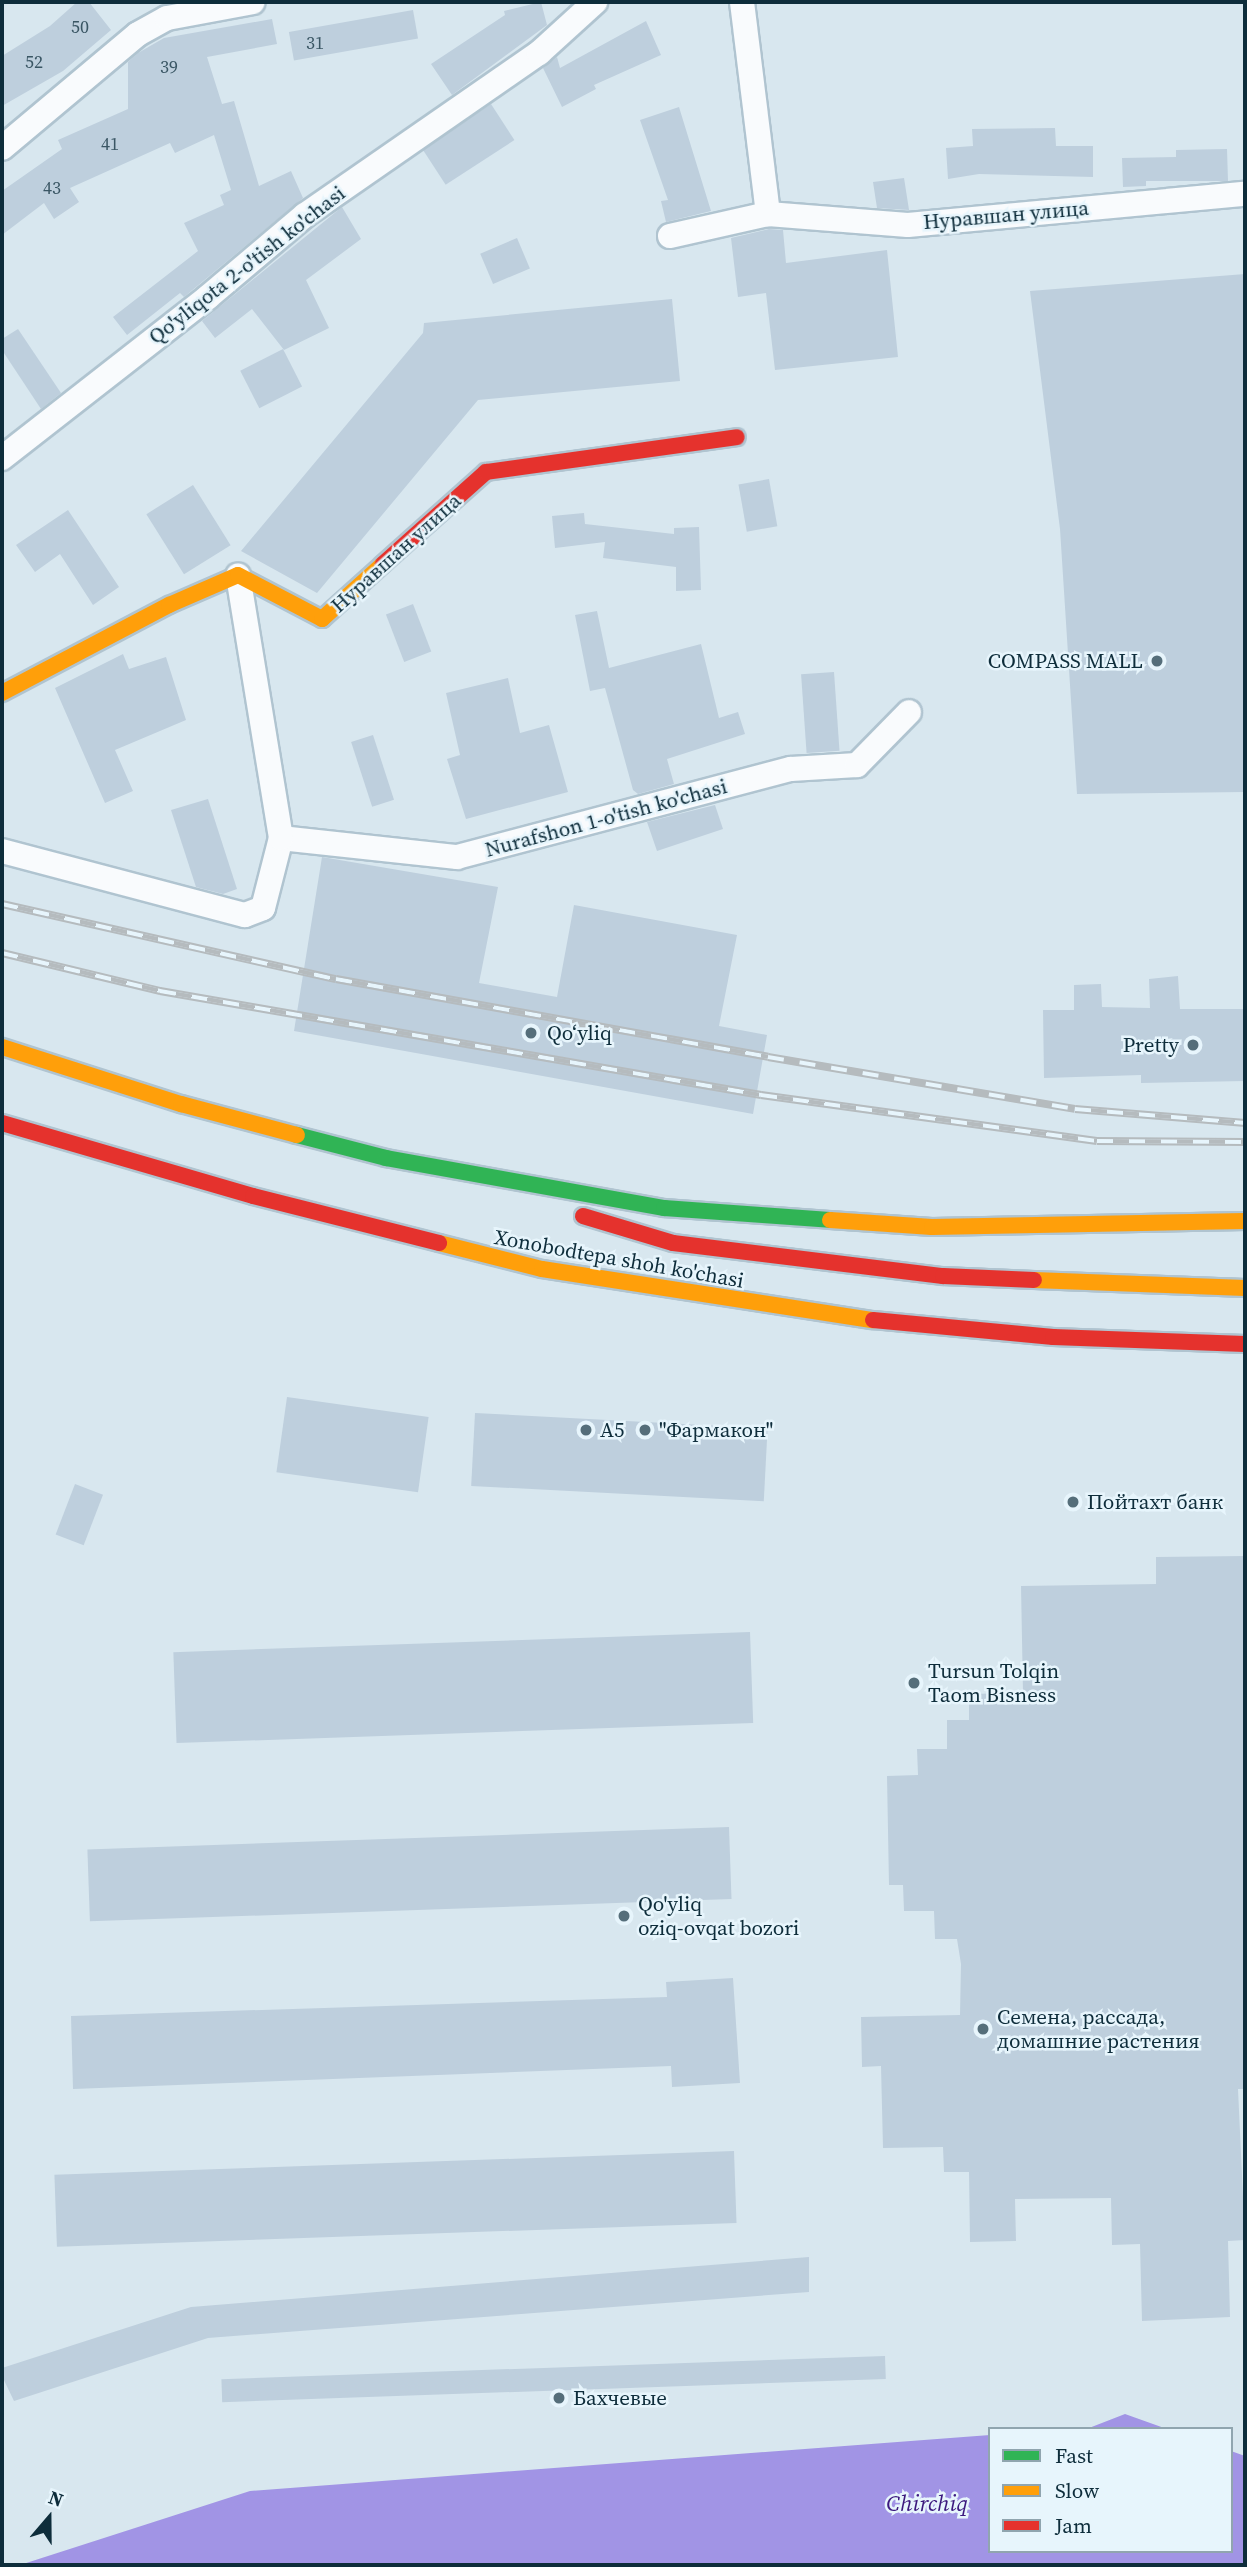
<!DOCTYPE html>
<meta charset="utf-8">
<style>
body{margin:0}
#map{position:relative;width:1247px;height:2567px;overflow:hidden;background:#d8e7ef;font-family:"Source Serif 4",serif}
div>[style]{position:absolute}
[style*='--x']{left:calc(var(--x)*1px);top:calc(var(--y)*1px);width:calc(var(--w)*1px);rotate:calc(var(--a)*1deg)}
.water>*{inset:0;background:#a194e5}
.building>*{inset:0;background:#becfdd;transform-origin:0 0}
.roads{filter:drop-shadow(2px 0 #b0c4d0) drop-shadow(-2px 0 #b0c4d0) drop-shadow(0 2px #b0c4d0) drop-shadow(0 -2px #b0c4d0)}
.street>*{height:24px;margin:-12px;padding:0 12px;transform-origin:12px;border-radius:12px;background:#f9fbfd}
.fast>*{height:16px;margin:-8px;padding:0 8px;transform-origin:8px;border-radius:8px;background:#30b455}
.slow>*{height:16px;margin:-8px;padding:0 8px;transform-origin:8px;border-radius:8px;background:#ff9f0a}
.jam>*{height:16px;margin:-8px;padding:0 8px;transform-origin:8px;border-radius:8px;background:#e5322d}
.rail>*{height:8px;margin-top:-4px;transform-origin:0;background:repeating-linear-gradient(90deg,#e7f5fc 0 16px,#b5bbbe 0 32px);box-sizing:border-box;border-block:2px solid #b5bbbe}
.dots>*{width:19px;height:19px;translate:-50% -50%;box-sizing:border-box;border:4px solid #e7f5fc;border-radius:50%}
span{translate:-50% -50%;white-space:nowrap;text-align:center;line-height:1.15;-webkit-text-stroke:5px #e7f5fc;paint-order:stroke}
.number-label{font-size:18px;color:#3a5664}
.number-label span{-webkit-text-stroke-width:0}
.street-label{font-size:21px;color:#0e2d3b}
.poi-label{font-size:21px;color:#0e2d3b}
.right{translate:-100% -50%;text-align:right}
.left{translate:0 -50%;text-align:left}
.water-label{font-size:23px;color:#3c197e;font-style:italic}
.frame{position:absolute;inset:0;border:4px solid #0e2d3b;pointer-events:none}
.legend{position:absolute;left:988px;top:2427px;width:245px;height:126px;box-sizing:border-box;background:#e7f5fc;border:2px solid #90a5af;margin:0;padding:9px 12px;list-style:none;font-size:21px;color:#0e2d3b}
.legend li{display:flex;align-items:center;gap:14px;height:35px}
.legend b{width:35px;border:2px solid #90a5af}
.north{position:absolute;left:14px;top:2483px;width:70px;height:70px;-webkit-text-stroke:5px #e7f5fc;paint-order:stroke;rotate:20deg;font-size:19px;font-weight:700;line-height:28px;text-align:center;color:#0e2d3b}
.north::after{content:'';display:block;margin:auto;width:24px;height:32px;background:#0e2d3b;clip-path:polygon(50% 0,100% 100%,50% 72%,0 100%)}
</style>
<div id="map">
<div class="water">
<div style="clip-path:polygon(1125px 2414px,1167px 2429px,1075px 2429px,1089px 2428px)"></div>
<div style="clip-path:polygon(990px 2435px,990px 2551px,1231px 2551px,1231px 2451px,1245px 2456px,1245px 2565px,20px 2565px,250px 2491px)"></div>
</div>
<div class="building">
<div style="clip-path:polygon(77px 2px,89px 2px,111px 30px,63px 71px,2px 106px,2px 56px,50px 26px)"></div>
<div style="clip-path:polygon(541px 2px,547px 25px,452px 95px,431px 64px,505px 15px,504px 11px)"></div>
<div style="left:413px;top:10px;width:29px;height:126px;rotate:80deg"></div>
<div style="clip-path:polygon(272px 19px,277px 44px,207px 57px,222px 104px,234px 101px,259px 186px,291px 171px,303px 198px,184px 297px,180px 293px,127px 335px,113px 317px,198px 251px,184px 223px,224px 205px,220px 195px,231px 190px,214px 135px,175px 153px,170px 143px,70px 188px,79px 202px,54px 219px,44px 203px,2px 235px,2px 191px,62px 149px,58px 140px,128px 109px,128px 62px,138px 53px,164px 38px)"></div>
<div style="clip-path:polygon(646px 21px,661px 55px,594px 85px,596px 89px,562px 107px,543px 68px,557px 57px,560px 68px)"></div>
<div style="left:491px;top:104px;width:43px;height:82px;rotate:57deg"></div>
<div style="clip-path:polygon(679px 107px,711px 211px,666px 222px,661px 201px,668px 200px,640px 120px)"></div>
<div style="clip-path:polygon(1055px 128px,1056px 146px,1093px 146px,1093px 177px,979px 174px,948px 179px,946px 148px,973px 146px,972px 129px)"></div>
<div style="clip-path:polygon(1227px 149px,1228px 181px,1146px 181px,1146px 186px,1123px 187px,1122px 158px,1176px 157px,1176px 150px)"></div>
<div style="clip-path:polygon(904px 178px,909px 210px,877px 208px,873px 182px)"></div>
<div style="clip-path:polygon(342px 207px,361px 239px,306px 280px,329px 328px,284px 350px,252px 309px,215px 338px,202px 321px)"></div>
<div style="clip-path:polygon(769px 229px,783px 230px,786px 263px,887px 250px,898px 357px,775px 370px,766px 293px,738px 297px,731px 238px)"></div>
<div style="left:517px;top:238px;width:33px;height:40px;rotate:67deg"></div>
<div style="clip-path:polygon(1245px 274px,1245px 792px,1077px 794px,1060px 529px,1030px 291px)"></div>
<div style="clip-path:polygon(672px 299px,680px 381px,478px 400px,317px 593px,241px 551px,423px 333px,424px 323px)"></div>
<div style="clip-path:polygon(18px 329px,61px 393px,41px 409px,2px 350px,2px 339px)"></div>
<div style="left:283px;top:349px;width:42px;height:48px;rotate:63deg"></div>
<div style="left:769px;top:479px;width:48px;height:31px;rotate:80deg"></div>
<div style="left:193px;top:485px;width:71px;height:55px;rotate:58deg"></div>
<div style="clip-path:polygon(68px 510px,119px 587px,93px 605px,60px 554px,35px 572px,16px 545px)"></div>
<div style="clip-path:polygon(584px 513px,585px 524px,674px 534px,674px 528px,699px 527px,701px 590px,676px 591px,676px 567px,603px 558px,605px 542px,555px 548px,552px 516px)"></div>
<div style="left:413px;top:604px;width:51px;height:29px;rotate:69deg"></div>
<div style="clip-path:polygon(597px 611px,609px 668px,701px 644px,719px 718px,738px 712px,745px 734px,667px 759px,674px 784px,638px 794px,633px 790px,605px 688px,590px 691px,575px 615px)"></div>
<div style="clip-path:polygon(123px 654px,129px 669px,166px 657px,186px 720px,115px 750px,133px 791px,105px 803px,55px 688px)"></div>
<div style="left:834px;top:672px;width:79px;height:33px;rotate:86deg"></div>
<div style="clip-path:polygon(508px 678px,520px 733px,549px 725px,568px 792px,466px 819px,447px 759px,460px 755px,446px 693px)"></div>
<div style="left:373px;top:735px;width:68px;height:23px;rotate:72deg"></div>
<div style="clip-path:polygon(208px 799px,237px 889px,223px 894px,196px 887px,171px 810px)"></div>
<div style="clip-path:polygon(715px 805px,723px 829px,657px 851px,647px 822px)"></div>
<div style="clip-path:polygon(322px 857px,498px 887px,479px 983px,557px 997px,574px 905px,737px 935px,719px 1026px,767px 1035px,753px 1114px,294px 1031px)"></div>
<div style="clip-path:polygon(1178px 976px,1180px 1009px,1245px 1009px,1245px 1081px,1141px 1083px,1141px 1075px,1044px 1078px,1043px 1010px,1074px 1010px,1074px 985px,1101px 984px,1102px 1007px,1150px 1008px,1149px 979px)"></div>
<div style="left:287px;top:1397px;width:143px;height:76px;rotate:8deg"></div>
<div style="left:475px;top:1413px;width:293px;height:73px;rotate:3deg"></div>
<div style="left:75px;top:1484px;width:30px;height:54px;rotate:21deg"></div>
<div style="clip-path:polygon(1245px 1556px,1245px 2089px,1238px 2089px,1245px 2240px,1228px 2241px,1230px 2317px,1142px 2321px,1140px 2244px,1112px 2245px,1111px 2198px,1015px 2199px,1016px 2241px,970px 2242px,969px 2172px,944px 2172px,943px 2147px,883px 2148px,881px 2066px,862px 2067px,861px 2017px,960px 2015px,961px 1964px,957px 1939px,935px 1939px,934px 1911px,904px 1911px,903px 1885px,889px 1885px,887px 1776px,918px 1775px,917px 1749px,947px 1749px,947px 1720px,969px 1720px,969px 1694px,1023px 1693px,1021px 1586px,1156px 1584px,1156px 1557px)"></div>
<div style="left:750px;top:1632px;width:91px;height:577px;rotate:88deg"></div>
<div style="left:729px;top:1827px;width:72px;height:642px;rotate:88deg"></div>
<div style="clip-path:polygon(733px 1978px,740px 2083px,672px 2087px,671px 2066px,73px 2089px,71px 2016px,667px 1997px,666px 1982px)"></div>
<div style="left:734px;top:2151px;width:72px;height:680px;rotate:88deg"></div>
<div style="clip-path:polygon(809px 2257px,809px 2292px,208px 2338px,14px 2401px,2px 2376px,2px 2368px,191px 2307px)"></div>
<div style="left:885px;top:2356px;width:23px;height:664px;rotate:88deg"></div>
</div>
<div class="roads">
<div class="street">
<div style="--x:742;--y:2;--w:214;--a:83"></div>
<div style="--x:2;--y:148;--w:177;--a:-40"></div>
<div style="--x:138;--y:34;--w:33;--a:-29"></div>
<div style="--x:167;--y:18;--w:87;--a:-10.5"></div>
<div style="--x:670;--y:236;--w:100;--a:-12.7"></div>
<div style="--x:768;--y:214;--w:140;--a:4.5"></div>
<div style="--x:908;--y:225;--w:338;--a:-5.3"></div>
<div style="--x:2;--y:458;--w:261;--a:-38"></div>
<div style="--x:208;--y:297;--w:127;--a:-40.2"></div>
<div style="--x:305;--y:215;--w:285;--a:-34.7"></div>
<div style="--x:539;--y:53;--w:76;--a:-42.3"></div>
<div style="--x:281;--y:838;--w:177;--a:6.2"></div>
<div style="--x:457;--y:857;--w:345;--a:-14.8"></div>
<div style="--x:791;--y:769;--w:66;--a:-3.5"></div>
<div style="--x:857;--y:765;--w:74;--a:-45.5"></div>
<div style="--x:2;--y:851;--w:251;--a:14.8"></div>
<div style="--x:245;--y:915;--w:19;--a:-21"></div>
<div style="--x:263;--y:908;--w:72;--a:-75.6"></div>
<div style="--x:281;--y:838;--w:266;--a:-99.3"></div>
</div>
<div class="fast">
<div style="--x:297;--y:1135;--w:92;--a:14.5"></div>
<div style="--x:386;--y:1158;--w:282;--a:10.2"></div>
<div style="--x:664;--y:1208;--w:166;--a:4.1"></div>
</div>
<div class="slow">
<div style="--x:2;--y:693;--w:189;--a:-27.8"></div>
<div style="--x:169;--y:605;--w:75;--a:-23.5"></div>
<div style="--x:238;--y:575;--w:95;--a:27.6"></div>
<div style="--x:322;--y:619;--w:82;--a:-42"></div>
<div style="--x:2;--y:1047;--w:188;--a:17.7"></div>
<div style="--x:181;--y:1104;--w:120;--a:15"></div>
<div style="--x:830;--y:1220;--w:102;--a:3.9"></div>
<div style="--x:932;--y:1227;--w:313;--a:-1.1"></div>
<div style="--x:439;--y:1243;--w:106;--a:14.2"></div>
<div style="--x:542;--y:1269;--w:335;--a:8.8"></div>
<div style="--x:1034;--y:1280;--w:211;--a:2.2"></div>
</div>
<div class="jam">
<div style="--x:383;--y:564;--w:138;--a:-41.8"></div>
<div style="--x:486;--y:472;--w:253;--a:-7.9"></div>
<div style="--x:2;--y:1123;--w:261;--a:16.2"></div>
<div style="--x:253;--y:1196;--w:192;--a:14.2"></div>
<div style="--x:583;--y:1216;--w:94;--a:16.7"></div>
<div style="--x:673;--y:1243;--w:272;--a:7"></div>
<div style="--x:943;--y:1276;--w:91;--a:2.5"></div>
<div style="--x:873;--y:1320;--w:181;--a:5.4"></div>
<div style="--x:1053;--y:1337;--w:192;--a:2.1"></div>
</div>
</div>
<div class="rail">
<div style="--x:2;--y:904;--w:342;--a:12.7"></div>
<div style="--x:336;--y:979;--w:439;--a:10.2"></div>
<div style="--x:768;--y:1057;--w:311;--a:9.6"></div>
<div style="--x:1075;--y:1109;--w:171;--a:4.7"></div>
<div style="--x:2;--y:953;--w:163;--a:13.5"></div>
<div style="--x:160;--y:991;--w:610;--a:9.82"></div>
<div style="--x:761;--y:1095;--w:339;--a:7.8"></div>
<div style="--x:1097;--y:1141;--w:148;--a:0.4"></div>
</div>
<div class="dots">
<div style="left:1157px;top:661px;background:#556e7a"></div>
<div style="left:531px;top:1033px;background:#556e7a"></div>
<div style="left:1193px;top:1045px;background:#556e7a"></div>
<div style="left:586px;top:1430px;background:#556e7a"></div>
<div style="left:645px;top:1430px;background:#556e7a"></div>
<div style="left:1073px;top:1502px;background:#556e7a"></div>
<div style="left:914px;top:1683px;background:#556e7a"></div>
<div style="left:624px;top:1916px;background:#556e7a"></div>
<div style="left:983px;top:2029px;background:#556e7a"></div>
<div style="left:559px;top:2398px;background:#556e7a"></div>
</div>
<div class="number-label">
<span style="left:80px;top:27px">50</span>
<span style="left:315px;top:43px">31</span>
<span style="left:34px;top:62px">52</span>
<span style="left:169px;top:67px">39</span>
<span style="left:110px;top:144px">41</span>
<span style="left:52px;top:188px">43</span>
</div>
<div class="street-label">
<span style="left:1006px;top:215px;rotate:-5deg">Нуравшан улица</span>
<span style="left:247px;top:265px;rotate:-38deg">Qo'yliqota 2-o'tish ko'chasi</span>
<span style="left:396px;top:553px;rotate:-42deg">Нуравшан улица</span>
<span style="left:606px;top:818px;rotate:-15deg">Nurafshon 1-o'tish ko'chasi</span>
<span style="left:619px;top:1259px;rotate:10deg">Xonobodtepa shoh ko'chasi</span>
</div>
<div class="poi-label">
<span class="right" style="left:1143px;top:661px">COMPASS MALL</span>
<span class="left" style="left:547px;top:1033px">Qo‘yliq</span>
<span class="right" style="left:1179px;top:1045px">Pretty</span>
<span class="left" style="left:600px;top:1430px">А5</span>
<span class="left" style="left:659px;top:1430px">"Фармакон"</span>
<span class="left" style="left:1087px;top:1502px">Пойтахт банк</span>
<span class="left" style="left:928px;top:1683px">Tursun Tolqin<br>Taom Bisness</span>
<span class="left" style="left:638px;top:1916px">Qo'yliq<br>oziq-ovqat bozori</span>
<span class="left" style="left:997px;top:2029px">Семена, рассада,<br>домашние растения</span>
<span class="left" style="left:573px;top:2398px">Бахчевые</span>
</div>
<div class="water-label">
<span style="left:927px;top:2503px">Chirchiq</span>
</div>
<div class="frame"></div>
<ul class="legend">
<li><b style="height:9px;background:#30b455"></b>Fast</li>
<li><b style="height:9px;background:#ff9f0a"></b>Slow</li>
<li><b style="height:9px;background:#e5322d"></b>Jam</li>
</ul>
<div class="north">N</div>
</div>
